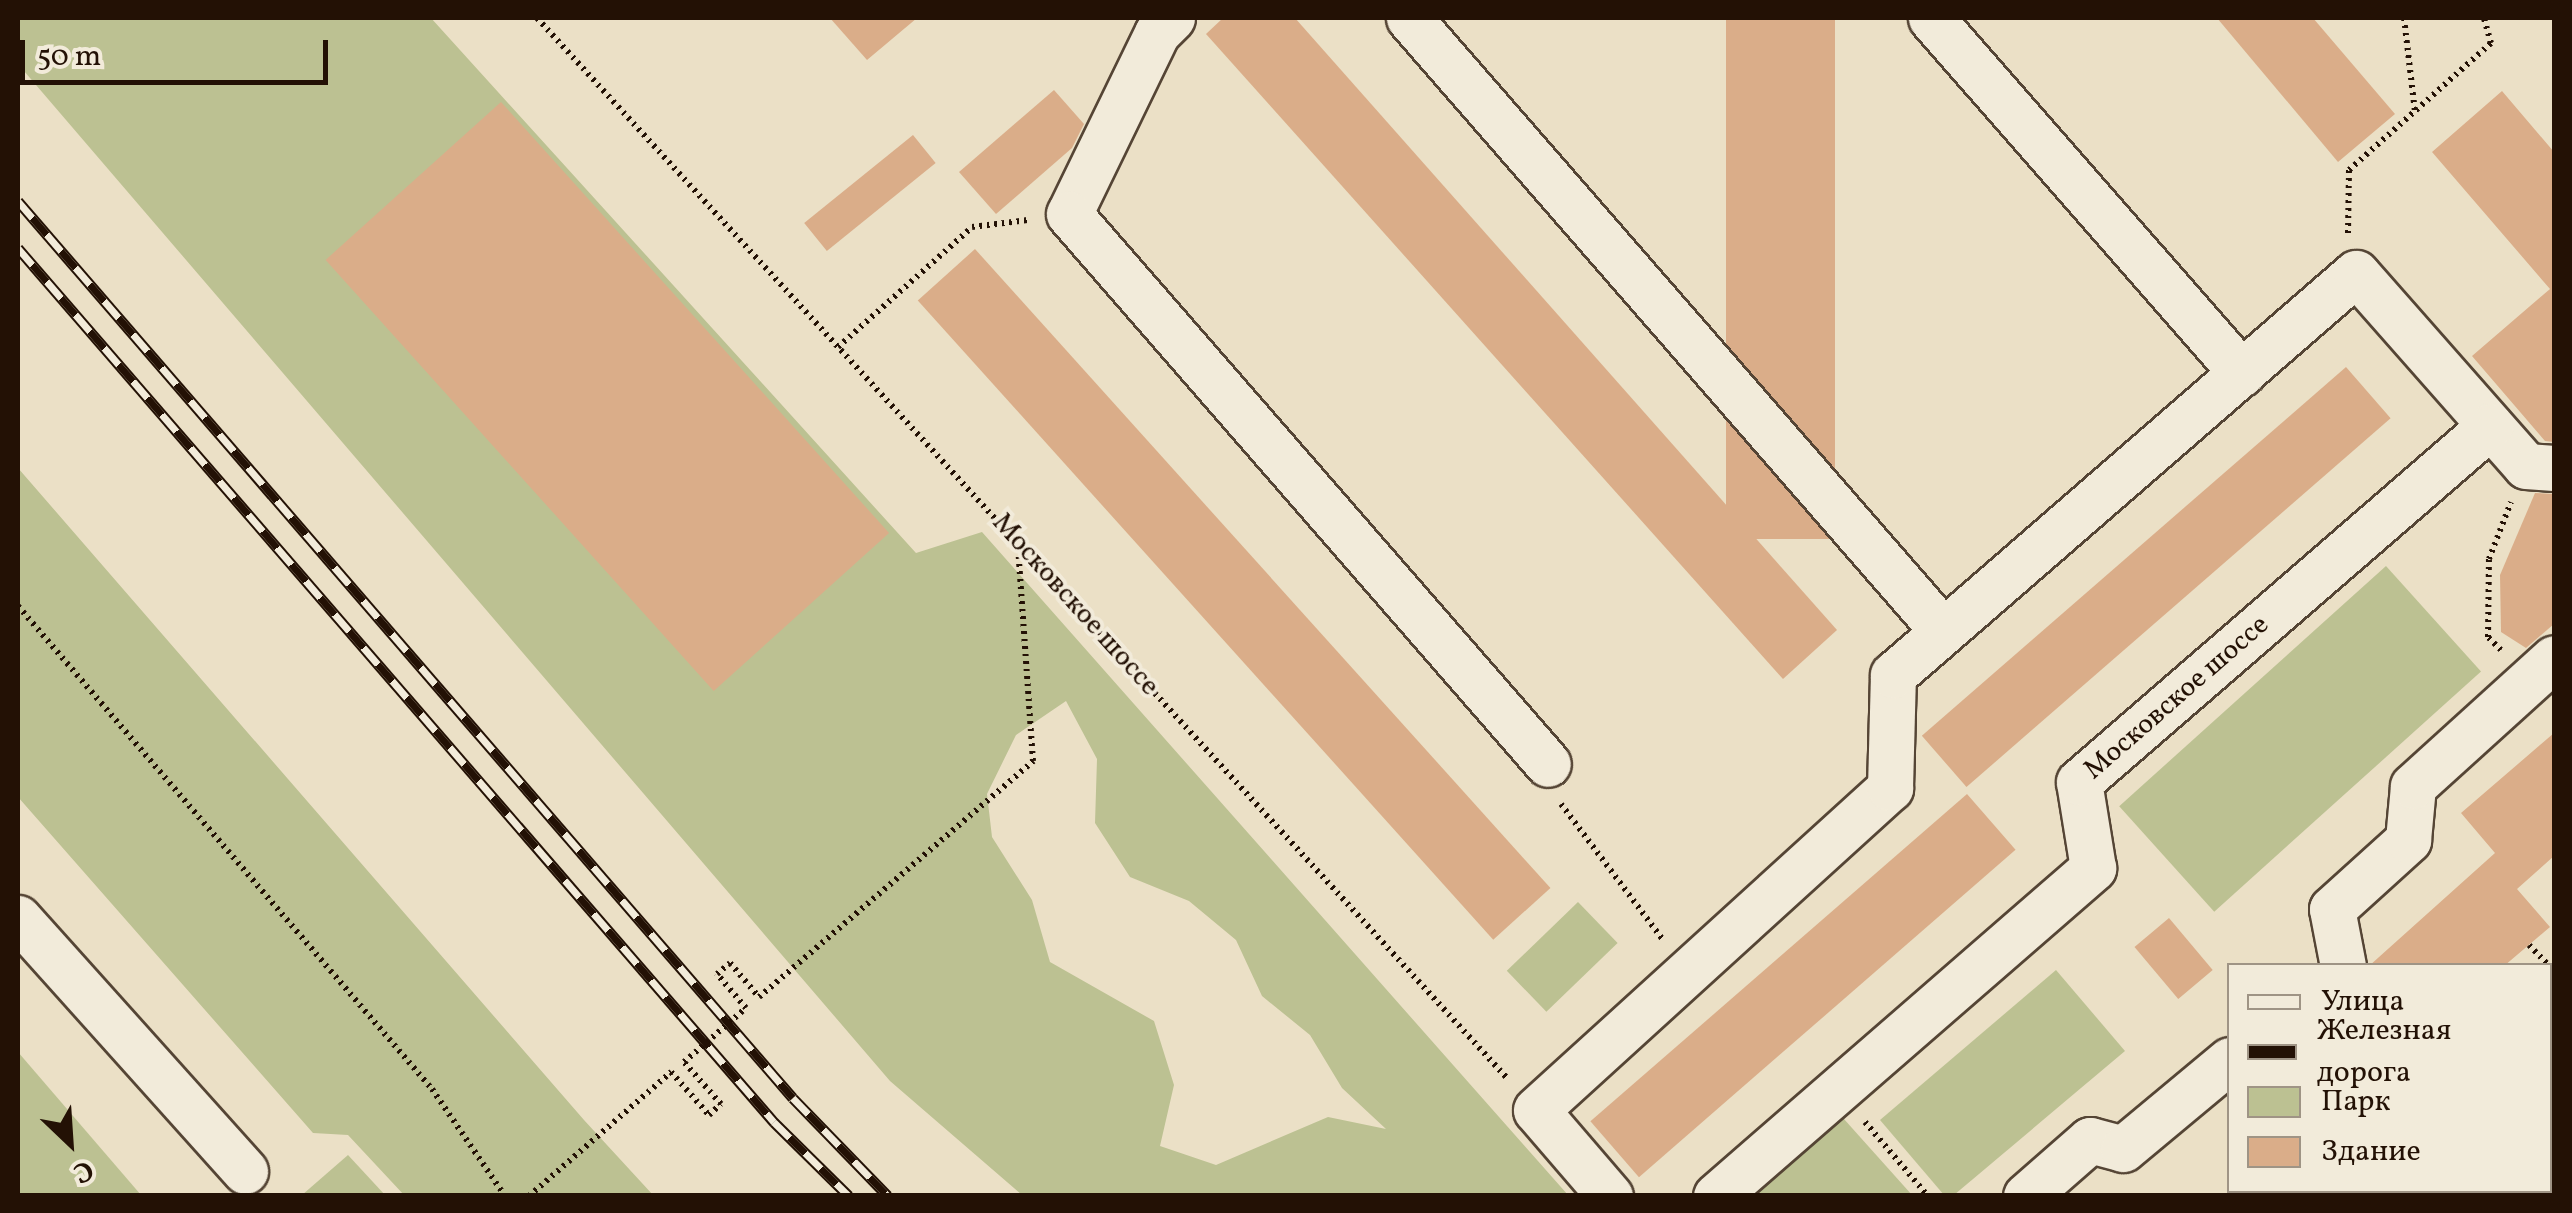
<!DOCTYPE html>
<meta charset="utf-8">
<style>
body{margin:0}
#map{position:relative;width:2572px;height:1213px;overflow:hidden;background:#ebe0c6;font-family:Vollkorn,serif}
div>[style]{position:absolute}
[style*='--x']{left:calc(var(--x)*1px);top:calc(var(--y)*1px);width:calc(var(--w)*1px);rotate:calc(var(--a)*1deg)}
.green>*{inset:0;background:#bcc192;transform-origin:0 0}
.building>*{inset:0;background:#daad89;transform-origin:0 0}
.path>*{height:6px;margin-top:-3px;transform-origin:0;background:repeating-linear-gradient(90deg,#231105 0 2.5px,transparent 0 7.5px)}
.roads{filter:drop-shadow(2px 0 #554535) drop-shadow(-2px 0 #554535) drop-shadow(0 2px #554535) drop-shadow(0 -2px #554535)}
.minor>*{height:45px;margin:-22.5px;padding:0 22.5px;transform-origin:22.5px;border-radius:22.5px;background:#f2ebda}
.rail>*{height:11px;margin-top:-5.5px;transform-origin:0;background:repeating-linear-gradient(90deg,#f2ebda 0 22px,#231105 0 44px);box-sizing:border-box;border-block:2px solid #231105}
span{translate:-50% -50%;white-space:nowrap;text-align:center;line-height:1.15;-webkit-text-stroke:8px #f2ebda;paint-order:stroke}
.street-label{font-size:28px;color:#231105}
.frame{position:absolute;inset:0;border:20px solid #231105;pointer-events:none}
.legend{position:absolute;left:2227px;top:963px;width:325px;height:230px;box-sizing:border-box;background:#f2ebda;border:2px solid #9f9485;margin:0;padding:12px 18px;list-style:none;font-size:30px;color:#231105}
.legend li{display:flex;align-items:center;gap:20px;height:50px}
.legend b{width:50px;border:2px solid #9f9485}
.north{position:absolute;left:20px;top:1093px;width:100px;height:100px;-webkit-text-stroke:8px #f2ebda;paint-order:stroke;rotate:155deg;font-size:28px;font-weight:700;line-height:40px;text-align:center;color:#231105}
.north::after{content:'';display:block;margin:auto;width:35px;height:45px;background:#231105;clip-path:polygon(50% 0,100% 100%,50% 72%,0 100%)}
.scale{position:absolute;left:20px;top:40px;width:308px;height:45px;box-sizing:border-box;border:5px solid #231105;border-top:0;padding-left:12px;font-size:30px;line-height:35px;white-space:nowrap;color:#231105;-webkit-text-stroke:8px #f2ebda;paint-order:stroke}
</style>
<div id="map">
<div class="green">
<div style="clip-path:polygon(evenodd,18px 18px,431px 18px,916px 553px,982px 532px,1568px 1195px,1022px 1195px,890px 1081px,18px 64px,18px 18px,1066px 701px,1097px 759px,1095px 823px,1130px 877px,1189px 901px,1236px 940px,1262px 996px,1310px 1035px,1342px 1088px,1386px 1129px,1328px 1117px,1216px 1165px,1160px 1146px,1174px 1085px,1154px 1021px,1050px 962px,1032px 900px,992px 837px,987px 794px,1016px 735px,1066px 701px)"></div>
<div style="clip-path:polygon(18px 468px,584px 1120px,653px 1195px,404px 1195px,348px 1135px,313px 1133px,18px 797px)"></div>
<div style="left:2386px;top:566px;width:142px;height:359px;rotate:48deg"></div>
<div style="left:1578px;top:902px;width:57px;height:99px;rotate:46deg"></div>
<div style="clip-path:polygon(2056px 970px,2125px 1051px,1954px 1195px,1944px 1195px,1880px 1120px)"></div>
<div style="clip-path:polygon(18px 1052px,141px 1195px,18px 1195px)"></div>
<div style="clip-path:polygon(1835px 1109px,1912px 1195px,1738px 1196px)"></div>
<div style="clip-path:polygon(348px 1155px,385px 1195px,302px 1195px)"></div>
</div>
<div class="building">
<div style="clip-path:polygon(830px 18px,917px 18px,867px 60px)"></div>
<div style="clip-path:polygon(1223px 18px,1295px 18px,1837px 630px,1783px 679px,1206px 34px)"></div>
<div style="left:1726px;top:18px;width:109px;height:521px"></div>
<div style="clip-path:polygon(2217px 18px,2313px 18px,2395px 114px,2338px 162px)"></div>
<div style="clip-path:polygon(1054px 90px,1084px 124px,1072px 148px,996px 214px,959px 172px)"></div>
<div style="clip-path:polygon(2502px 91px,2554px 152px,2554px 442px,2545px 441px,2472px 356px,2550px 289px,2432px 152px)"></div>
<div style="left:501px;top:102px;width:580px;height:236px;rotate:48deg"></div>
<div style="left:913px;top:135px;width:36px;height:140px;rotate:51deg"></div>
<div style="left:975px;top:249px;width:860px;height:77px;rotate:48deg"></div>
<div style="left:2346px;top:367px;width:68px;height:562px;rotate:49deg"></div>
<div style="clip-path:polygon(2535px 493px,2554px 494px,2554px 624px,2526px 648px,2501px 632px,2500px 575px)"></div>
<div style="clip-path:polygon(2554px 733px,2554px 856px,2517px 889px,2550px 927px,2504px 966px,2369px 966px,2495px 853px,2461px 813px)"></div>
<div style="left:1967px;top:794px;width:74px;height:499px;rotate:49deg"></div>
<div style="left:2169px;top:918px;width:68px;height:45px;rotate:50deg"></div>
</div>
<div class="path">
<div style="--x:537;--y:18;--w:1438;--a:47.54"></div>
<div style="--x:2404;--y:18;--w:94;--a:83.3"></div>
<div style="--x:2348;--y:233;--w:63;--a:-89.1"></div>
<div style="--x:2349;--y:170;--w:191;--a:-41.8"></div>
<div style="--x:2491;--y:43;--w:26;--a:-106"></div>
<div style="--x:838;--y:347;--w:180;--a:-41.8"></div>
<div style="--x:972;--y:227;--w:56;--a:-7.1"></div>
<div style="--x:18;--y:606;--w:636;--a:49.4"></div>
<div style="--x:432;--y:1089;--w:130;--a:55.7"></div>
<div style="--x:2501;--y:650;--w:18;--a:-135"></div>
<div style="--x:2488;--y:637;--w:78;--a:-89.3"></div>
<div style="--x:2489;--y:559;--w:61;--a:-68.9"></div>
<div style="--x:1561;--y:804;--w:171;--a:53.1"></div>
<div style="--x:2529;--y:945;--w:29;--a:46"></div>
<div style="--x:2550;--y:1044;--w:6;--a:51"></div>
<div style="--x:1865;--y:1122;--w:97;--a:49.6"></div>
<div style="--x:2366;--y:1190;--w:7;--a:56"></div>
<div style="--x:2438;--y:1190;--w:8;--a:50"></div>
<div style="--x:529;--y:1196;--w:189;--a:-41.1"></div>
<div style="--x:671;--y:1072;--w:57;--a:48.5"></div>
<div style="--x:709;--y:1115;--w:16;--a:-43"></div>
<div style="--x:721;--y:1104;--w:56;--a:-131.4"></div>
<div style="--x:684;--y:1062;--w:82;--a:-41.1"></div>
<div style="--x:746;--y:1008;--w:45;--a:-130.5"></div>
<div style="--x:717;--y:974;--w:17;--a:-40"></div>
<div style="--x:730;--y:963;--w:45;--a:49.5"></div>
<div style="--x:759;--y:997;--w:362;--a:-40.7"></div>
<div style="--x:1033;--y:761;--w:217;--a:-94"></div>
</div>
<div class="roads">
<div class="minor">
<div style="--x:1172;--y:18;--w:21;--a:135"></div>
<div style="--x:1157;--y:33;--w:201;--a:115.9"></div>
<div style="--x:1069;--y:214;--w:729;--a:48.95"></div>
<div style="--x:1409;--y:18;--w:813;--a:48.94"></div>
<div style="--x:1931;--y:18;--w:472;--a:48.8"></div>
<div style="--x:18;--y:918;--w:340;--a:48.1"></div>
<div style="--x:2343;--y:966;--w:58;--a:-100.9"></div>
<div style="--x:2332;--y:909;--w:103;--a:-42.2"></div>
<div style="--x:2408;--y:840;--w:54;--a:-84.7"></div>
<div style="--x:2413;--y:786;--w:190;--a:-42.2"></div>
<div style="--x:2550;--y:1122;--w:15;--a:-74"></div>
<div style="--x:1610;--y:1196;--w:113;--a:-130.7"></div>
<div style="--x:1536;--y:1110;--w:479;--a:-42.3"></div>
<div style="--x:1890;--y:788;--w:113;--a:-88.5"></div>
<div style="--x:1893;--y:675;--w:613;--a:-40.97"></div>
<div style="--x:2356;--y:273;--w:257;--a:48.6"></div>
<div style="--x:2526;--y:466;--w:28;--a:4"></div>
<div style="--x:1716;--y:1196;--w:500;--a:-41"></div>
<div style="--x:2093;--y:868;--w:87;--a:-99.2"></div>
<div style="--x:2079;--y:782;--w:544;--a:-40.9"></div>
<div style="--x:2026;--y:1196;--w:85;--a:-41.2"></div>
<div style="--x:2090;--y:1140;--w:34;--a:15"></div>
<div style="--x:2123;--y:1149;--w:139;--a:-39.8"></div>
<div style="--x:2524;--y:1196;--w:6;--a:-81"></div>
</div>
</div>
<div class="rail">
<div style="--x:18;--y:201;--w:1185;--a:49.17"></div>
<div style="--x:793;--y:1098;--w:136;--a:45.9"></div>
<div style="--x:18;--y:248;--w:1156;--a:49.14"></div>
<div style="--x:774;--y:1122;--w:105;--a:44.6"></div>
</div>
<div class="street-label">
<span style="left:1075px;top:605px;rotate:48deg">Московское шоссе</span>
<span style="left:2177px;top:698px;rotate:-41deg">Московское шоссе</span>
</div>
<div class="frame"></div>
<ul class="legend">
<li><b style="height:12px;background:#f2ebda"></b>Улица</li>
<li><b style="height:12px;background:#231105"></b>Железная дорога</li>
<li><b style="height:28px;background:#bcc192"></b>Парк</li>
<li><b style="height:28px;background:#daad89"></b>Здание</li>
</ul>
<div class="north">С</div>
<div class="scale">50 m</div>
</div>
